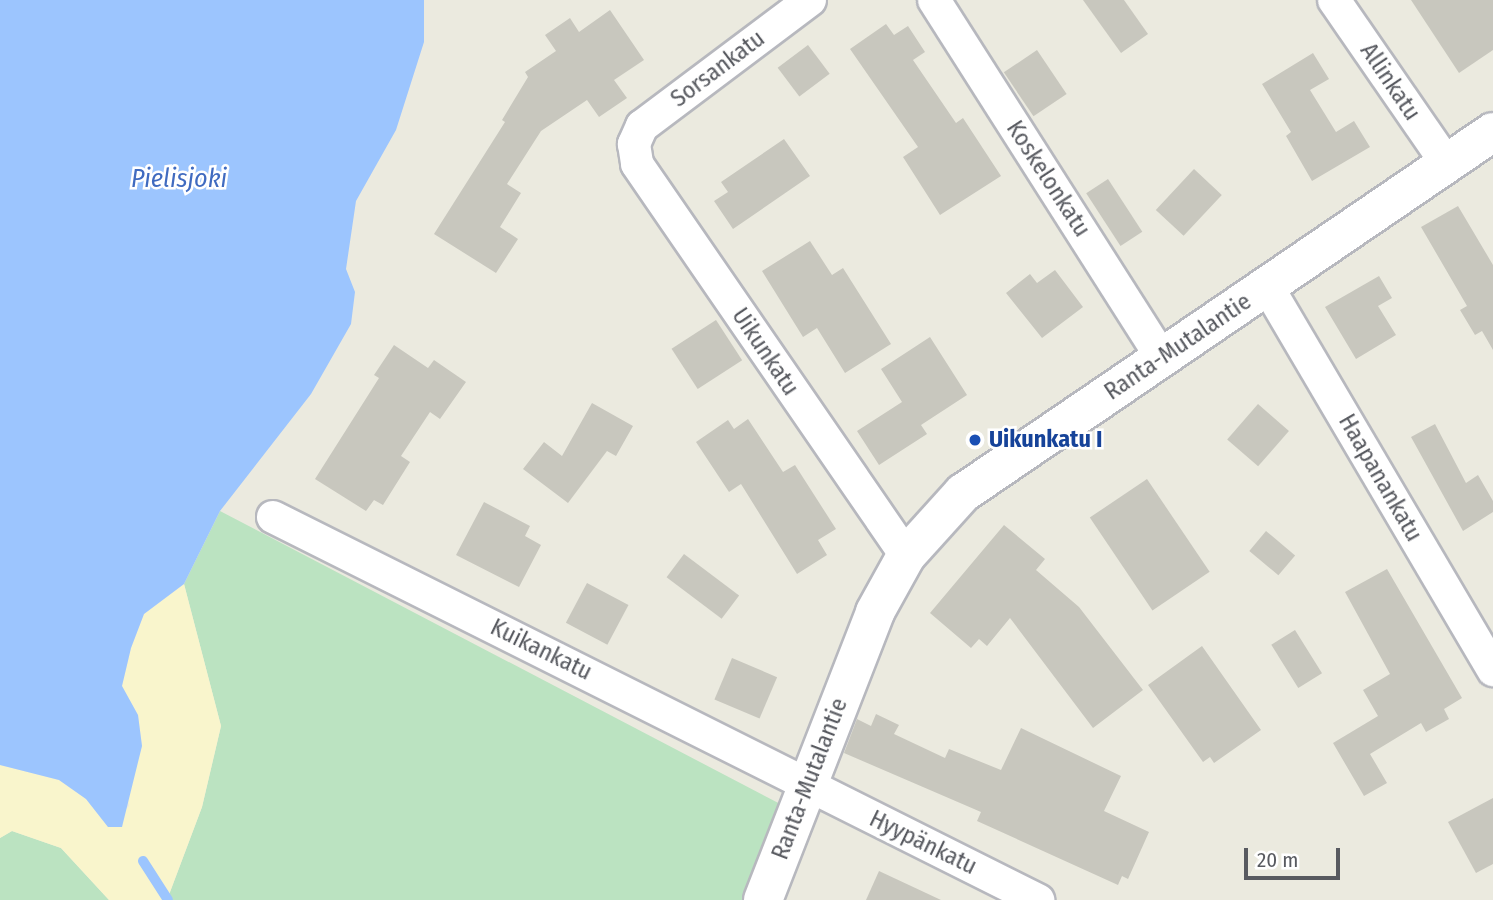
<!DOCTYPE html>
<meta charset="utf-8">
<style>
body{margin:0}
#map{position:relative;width:1493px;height:900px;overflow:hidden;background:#ebeadf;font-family:"Fira Sans Condensed",sans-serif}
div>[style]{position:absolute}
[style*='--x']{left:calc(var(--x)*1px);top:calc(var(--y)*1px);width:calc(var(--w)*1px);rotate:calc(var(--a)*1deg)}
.green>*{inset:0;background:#bbe3c1}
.sand>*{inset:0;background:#f9f5cc}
.water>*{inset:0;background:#9cc5fe}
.stream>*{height:10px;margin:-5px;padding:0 5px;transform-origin:5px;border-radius:5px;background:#9cc5fe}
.building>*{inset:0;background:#c8c7be;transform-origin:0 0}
.roads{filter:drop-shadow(2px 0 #b7b8be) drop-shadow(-2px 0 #b7b8be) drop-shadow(0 2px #b7b8be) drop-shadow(0 -2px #b7b8be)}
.minor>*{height:32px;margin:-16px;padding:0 16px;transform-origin:16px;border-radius:16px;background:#fff}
.tertiary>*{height:38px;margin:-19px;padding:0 19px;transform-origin:19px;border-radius:19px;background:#fff}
.dots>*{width:19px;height:19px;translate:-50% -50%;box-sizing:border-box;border:4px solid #fff;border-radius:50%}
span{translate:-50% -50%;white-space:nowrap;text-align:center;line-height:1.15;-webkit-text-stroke:5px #fff;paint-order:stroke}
.street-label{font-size:24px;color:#585a60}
.transit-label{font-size:24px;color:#164399;font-weight:700}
.left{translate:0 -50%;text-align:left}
.water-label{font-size:26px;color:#406bc0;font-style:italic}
.scale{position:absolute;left:1244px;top:848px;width:96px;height:32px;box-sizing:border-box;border:4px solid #585a60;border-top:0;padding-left:9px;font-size:21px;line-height:24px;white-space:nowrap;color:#585a60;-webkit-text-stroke:5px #fff;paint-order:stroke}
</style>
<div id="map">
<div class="green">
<div style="clip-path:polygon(220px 511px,786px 807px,749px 900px,167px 900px,202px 807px,221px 726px,184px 584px)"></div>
<div style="clip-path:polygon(12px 831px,61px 848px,109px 900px,0 900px,0 838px)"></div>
</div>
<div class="sand">
<div style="clip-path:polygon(184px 584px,221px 726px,202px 807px,167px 900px,109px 900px,61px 848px,12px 831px,0 838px,0 765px,59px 780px,86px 799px,108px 827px,129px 806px,127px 795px,142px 746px,138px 715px,122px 686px,131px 648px,144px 614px)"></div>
</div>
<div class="water">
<div style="clip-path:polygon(0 0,424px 0,424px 42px,396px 130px,356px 201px,346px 269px,355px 292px,351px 324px,311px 394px,220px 511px,184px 584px,144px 614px,131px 648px,122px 686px,138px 715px,142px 746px,122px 827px,108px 827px,86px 799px,59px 780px,0 765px)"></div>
</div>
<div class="stream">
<div style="--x:143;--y:861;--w:46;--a:57.3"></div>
</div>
<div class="building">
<div style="clip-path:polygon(1083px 0,1124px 0,1148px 34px,1121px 53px)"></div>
<div style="clip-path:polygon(1411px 0,1493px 0,1493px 50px,1459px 73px)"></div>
<div style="clip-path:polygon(610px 10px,644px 60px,614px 80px,627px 98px,599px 117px,587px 100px,541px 131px,507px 184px,521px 193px,500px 227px,518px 239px,496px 273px,434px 234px,505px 122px,502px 120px,528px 77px,525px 72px,556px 51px,545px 35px,570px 18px,579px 32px)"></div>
<div style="clip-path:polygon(886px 24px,894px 35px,908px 26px,925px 52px,913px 60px,956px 123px,963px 118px,1001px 176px,940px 215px,903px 157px,918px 147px,850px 49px)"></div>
<div style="left:808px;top:45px;width:36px;height:38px;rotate:53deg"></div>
<div style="left:1037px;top:50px;width:53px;height:40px;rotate:56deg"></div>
<div style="clip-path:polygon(1313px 53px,1329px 79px,1310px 90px,1336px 132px,1354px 121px,1370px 147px,1312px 181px,1286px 136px,1291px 132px,1262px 84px)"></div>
<div style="clip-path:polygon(784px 139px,810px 176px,733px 229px,714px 201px,728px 192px,721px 182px)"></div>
<div style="left:1194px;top:169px;width:38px;height:56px;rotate:43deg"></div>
<div style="left:1108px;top:179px;width:63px;height:26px;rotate:57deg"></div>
<div style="clip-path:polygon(1458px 206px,1493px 265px,1493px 350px,1482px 331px,1475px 335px,1460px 310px,1467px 306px,1421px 227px)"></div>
<div style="clip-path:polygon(810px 241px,832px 275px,843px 268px,891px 344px,845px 373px,817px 328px,803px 337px,762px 271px)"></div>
<div style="clip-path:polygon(1055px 270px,1083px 307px,1042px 338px,1006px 293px,1030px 274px,1037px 283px)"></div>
<div style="clip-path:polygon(1379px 276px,1392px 298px,1378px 306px,1396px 335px,1356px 359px,1325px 307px)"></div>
<div style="left:716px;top:320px;width:48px;height:53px;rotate:57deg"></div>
<div style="clip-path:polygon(930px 337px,967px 395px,921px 425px,927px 434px,879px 465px,857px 431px,902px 402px,881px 369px)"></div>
<div style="clip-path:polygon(394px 345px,428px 368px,434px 360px,466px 382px,440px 419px,430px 412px,401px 456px,410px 462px,383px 505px,374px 500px,366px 511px,315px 479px,379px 378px,374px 375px)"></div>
<div style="clip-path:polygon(592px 403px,633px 426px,616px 456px,607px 451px,568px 503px,523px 469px,544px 442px,562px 456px)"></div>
<div style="left:1258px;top:404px;width:41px;height:47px;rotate:41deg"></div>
<div style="clip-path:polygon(748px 419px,783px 472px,795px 465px,836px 529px,818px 540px,827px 555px,797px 574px,741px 484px,729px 492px,696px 442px,728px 420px,734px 429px)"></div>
<div style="clip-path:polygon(1435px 424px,1466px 483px,1478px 475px,1493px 501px,1493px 512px,1463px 531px,1411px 437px)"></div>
<div style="left:1147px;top:479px;width:112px;height:69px;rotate:56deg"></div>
<div style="clip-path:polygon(484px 502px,530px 526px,525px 536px,541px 545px,519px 587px,456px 555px)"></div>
<div style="clip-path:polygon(1004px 525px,1045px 559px,1036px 570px,1079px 607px,1143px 690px,1093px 728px,1010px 618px,987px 646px,979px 639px,971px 648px,930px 613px)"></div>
<div style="left:1266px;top:531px;width:38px;height:26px;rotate:40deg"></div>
<div style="left:684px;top:554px;width:69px;height:29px;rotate:37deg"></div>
<div style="clip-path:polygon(1387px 569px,1462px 698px,1444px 709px,1449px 719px,1426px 732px,1421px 723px,1370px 754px,1387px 783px,1364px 796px,1333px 743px,1378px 716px,1363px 690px,1390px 674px,1345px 592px)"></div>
<div style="left:587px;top:583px;width:47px;height:45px;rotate:28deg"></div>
<div style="left:1295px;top:630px;width:51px;height:28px;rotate:58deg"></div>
<div style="clip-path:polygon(1202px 646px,1261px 730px,1214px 763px,1210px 757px,1203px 762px,1148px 685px)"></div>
<div style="left:732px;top:658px;width:49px;height:45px;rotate:23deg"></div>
<div style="clip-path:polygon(876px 714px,899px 725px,894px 734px,945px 758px,949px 749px,1001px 770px,1021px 728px,1121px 776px,1104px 811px,1149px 832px,1128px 879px,1122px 876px,1118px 885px,977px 821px,981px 812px,844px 753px,857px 719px,871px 726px)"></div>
<div style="clip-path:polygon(1493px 798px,1493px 864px,1476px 873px,1448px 822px)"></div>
<div style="clip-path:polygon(879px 871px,941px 900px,866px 900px)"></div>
</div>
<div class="roads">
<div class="minor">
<div style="--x:810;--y:0;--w:210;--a:143.1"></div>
<div style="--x:642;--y:126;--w:20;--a:114"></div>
<div style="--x:634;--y:144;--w:20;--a:81"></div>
<div style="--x:637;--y:164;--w:475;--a:55.5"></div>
<div style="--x:934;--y:0;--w:426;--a:57.5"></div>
<div style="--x:1334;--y:0;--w:199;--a:55.4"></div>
<div style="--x:1267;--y:286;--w:446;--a:59.5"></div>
<div style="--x:273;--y:517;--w:856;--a:26.6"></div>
</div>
<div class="tertiary">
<div style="--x:763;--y:900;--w:309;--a:-68.7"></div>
<div style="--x:875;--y:612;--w:64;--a:-61"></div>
<div style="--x:906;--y:556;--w:85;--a:-47.9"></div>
<div style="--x:963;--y:493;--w:641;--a:-34.26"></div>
</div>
</div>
<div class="dots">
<div style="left:975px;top:440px;background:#1a4fb4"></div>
</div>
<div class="street-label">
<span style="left:718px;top:69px;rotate:-37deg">Sorsankatu</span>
<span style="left:1390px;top:82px;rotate:56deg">Allinkatu</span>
<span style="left:1048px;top:179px;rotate:57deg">Koskelonkatu</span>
<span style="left:1178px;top:347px;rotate:-34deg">Ranta-Mutalantie</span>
<span style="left:765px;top:352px;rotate:56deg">Uikunkatu</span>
<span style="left:1380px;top:478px;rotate:60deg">Haapanankatu</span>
<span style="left:541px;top:650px;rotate:26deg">Kuikankatu</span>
<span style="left:810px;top:779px;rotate:-69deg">Ranta-Mutalantie</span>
<span style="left:923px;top:843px;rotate:26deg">Hyypänkatu</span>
</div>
<div class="transit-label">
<span class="left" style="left:989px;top:440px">Uikunkatu I</span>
</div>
<div class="water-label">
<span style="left:179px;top:179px">Pielisjoki</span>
</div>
<div class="scale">20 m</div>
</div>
